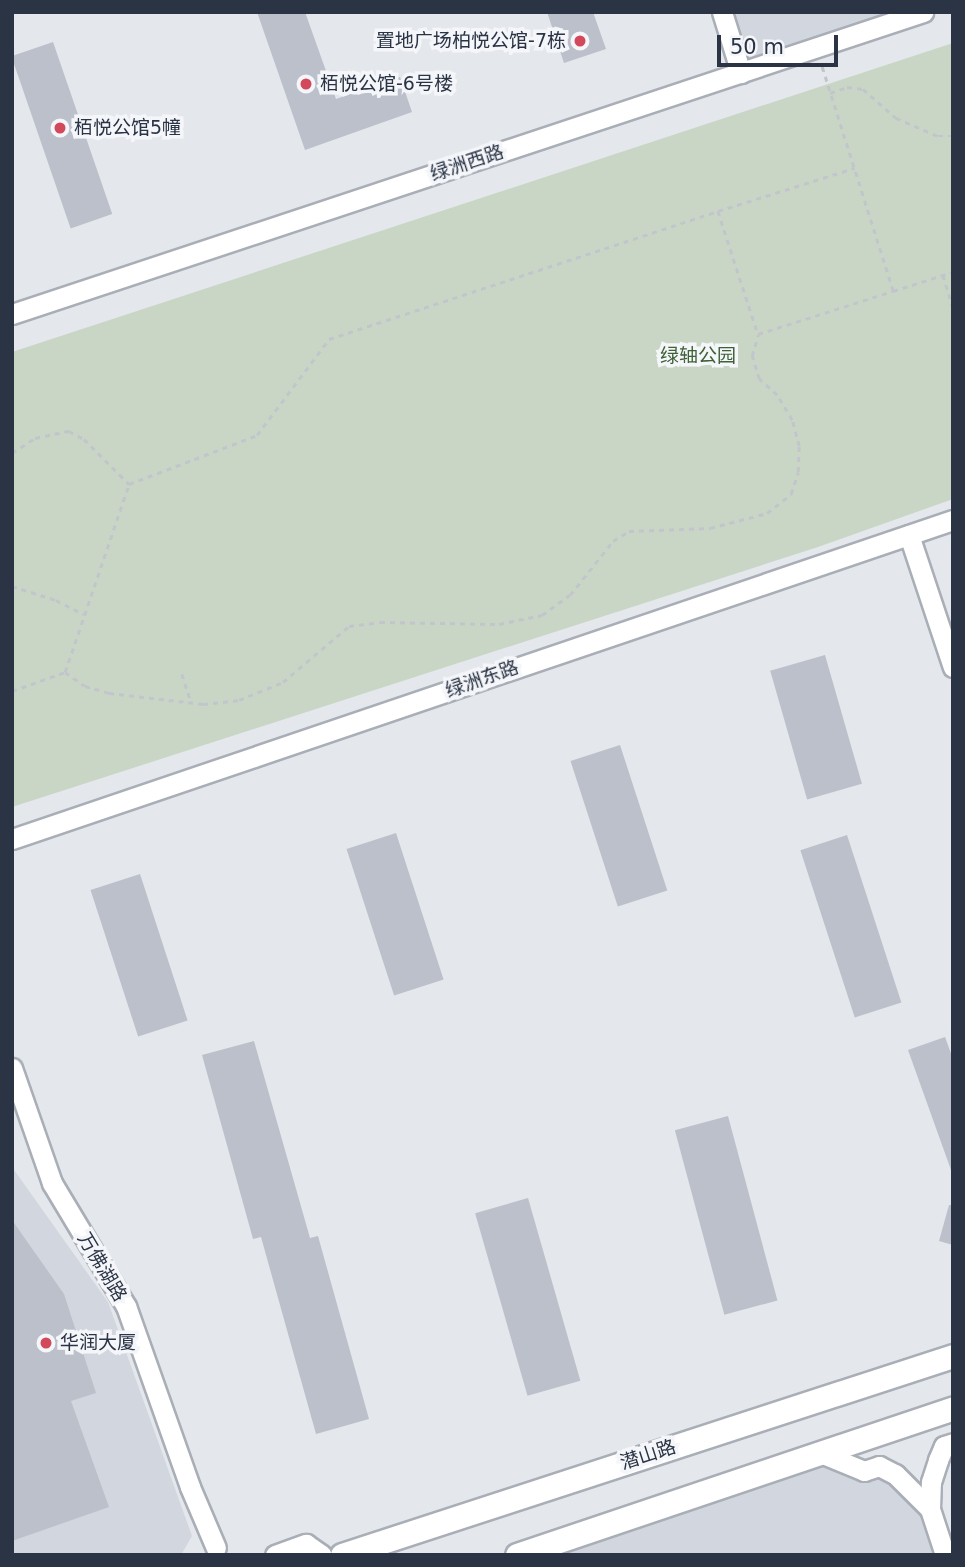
<!DOCTYPE html>
<meta charset="utf-8">
<style>
body{margin:0}
#map{position:relative;width:965px;height:1567px;overflow:hidden;background:#e4e7ec;font-family:"DejaVu Sans","Noto Sans SC",sans-serif}
div>[style]{position:absolute}
[style*='--x']{left:calc(var(--x)*1px);top:calc(var(--y)*1px);width:calc(var(--w)*1px);rotate:calc(var(--a)*1deg)}
.built>*{inset:0;background:#d2d6de}
.green>*{inset:0;background:#c9d6c5}
.building>*{inset:0;background:#bbc0ca;transform-origin:0 0}
.path>*{height:2.5px;margin-top:-1.25px;transform-origin:0;background:repeating-linear-gradient(90deg,#c2c5cb 0 5px,transparent 0 10px)}
.roads{filter:drop-shadow(2px 0 #a9aeb7) drop-shadow(-2px 0 #a9aeb7) drop-shadow(0 2px #a9aeb7) drop-shadow(0 -2px #a9aeb7)}
.secondary>*{height:19px;margin:-9.5px;padding:0 9.5px;transform-origin:9.5px;border-radius:9.5px;background:#fff}
.primary>*{height:23px;margin:-11.5px;padding:0 11.5px;transform-origin:11.5px;border-radius:11.5px;background:#fff}
.dots>*{width:19px;height:19px;translate:-50% -50%;box-sizing:border-box;border:4px solid #f4f6f9;border-radius:50%}
span{translate:-50% -50%;white-space:nowrap;text-align:center;line-height:1.15;-webkit-text-stroke:7px #f4f6f9;paint-order:stroke}
.poi-label{font-size:19px;color:#2b3445}
.right{translate:-100% -50%;text-align:right}
.left{translate:0 -50%;text-align:left}
.street-label{font-size:19px;color:#2b3445}
.park-label{font-size:19px;color:#3f6138}
.frame{position:absolute;inset:0;border:14px solid #2b3445;pointer-events:none}
.scale{position:absolute;left:717px;top:35px;width:121px;height:32px;box-sizing:border-box;border:4px solid #2b3445;border-top:0;padding-left:9px;font-size:21px;line-height:24px;white-space:nowrap;color:#2b3445;-webkit-text-stroke:5px #f4f6f9;paint-order:stroke}
</style>
<div id="map">
<div class="built">
<div style="clip-path:polygon(722px 12px,923px 12px,741px 73px)"></div>
<div style="clip-path:polygon(12px 1167px,108px 1302px,192px 1536px,181px 1555px,12px 1555px)"></div>
<div style="clip-path:polygon(818px 1452px,879px 1466px,930px 1509px,945px 1555px,526px 1555px)"></div>
</div>
<div class="green">
<div style="clip-path:polygon(953px 43px,953px 499px,818px 547px,12px 807px,12px 352px)"></div>
</div>
<div class="building">
<div style="clip-path:polygon(257px 12px,305px 12px,336px 99px,400px 77px,412px 112px,305px 150px)"></div>
<div style="clip-path:polygon(547px 12px,593px 12px,606px 49px,564px 63px)"></div>
<div style="left:53px;top:42px;width:182px;height:44px;rotate:71deg"></div>
<div style="left:825px;top:655px;width:134px;height:57px;rotate:74deg"></div>
<div style="left:620px;top:745px;width:153px;height:52px;rotate:72deg"></div>
<div style="left:396px;top:833px;width:154px;height:52px;rotate:72deg"></div>
<div style="left:847px;top:835px;width:176px;height:49px;rotate:72deg"></div>
<div style="left:140px;top:874px;width:154px;height:52px;rotate:72deg"></div>
<div style="clip-path:polygon(945px 1037px,953px 1059px,951px 1170px,908px 1050px)"></div>
<div style="clip-path:polygon(254px 1041px,310px 1238px,318px 1236px,369px 1419px,316px 1434px,261px 1237px,253px 1239px,202px 1055px)"></div>
<div style="left:728px;top:1116px;width:191px;height:55px;rotate:75deg"></div>
<div style="left:528px;top:1198px;width:190px;height:55px;rotate:74deg"></div>
<div style="clip-path:polygon(949px 1205px,953px 1205px,953px 1245px,939px 1241px)"></div>
<div style="clip-path:polygon(12px 1220px,64px 1294px,96px 1393px,71px 1401px,109px 1507px,12px 1541px)"></div>
</div>
<div class="path">
<div style="--x:830;--y:93;--w:18;--a:-19"></div>
<div style="--x:847;--y:87;--w:16;--a:7"></div>
<div style="--x:863;--y:89;--w:44;--a:41.3"></div>
<div style="--x:896;--y:118;--w:46;--a:23.2"></div>
<div style="--x:938;--y:136;--w:15;--a:0"></div>
<div style="--x:718;--y:211;--w:143;--a:-17.5"></div>
<div style="--x:943;--y:275;--w:34;--a:73"></div>
<div style="--x:893;--y:291;--w:63;--a:-17.6"></div>
<div style="--x:12;--y:453;--w:27;--a:-33"></div>
<div style="--x:35;--y:438;--w:35;--a:-12"></div>
<div style="--x:69;--y:431;--w:17;--a:28"></div>
<div style="--x:84;--y:439;--w:64;--a:45"></div>
<div style="--x:12;--y:586;--w:46;--a:17.7"></div>
<div style="--x:56;--y:600;--w:31;--a:27"></div>
<div style="--x:65;--y:672;--w:24;--a:35"></div>
<div style="--x:85;--y:686;--w:25;--a:16"></div>
<div style="--x:109;--y:693;--w:95;--a:6.7"></div>
<div style="--x:203;--y:704;--w:36;--a:-6"></div>
<div style="--x:239;--y:700;--w:48;--a:-22.2"></div>
<div style="--x:283;--y:682;--w:87;--a:-40.3"></div>
<div style="--x:349;--y:626;--w:31;--a:-7"></div>
<div style="--x:380;--y:622;--w:119;--a:1"></div>
<div style="--x:499;--y:624;--w:44;--a:-11.8"></div>
<div style="--x:542;--y:615;--w:34;--a:-36"></div>
<div style="--x:570;--y:595;--w:69;--a:-51.5"></div>
<div style="--x:613;--y:541;--w:19;--a:-32"></div>
<div style="--x:629;--y:531;--w:81;--a:-2.1"></div>
<div style="--x:710;--y:528;--w:59;--a:-14.7"></div>
<div style="--x:767;--y:513;--w:31;--a:-38"></div>
<div style="--x:791;--y:494;--w:23;--a:-72"></div>
<div style="--x:798;--y:472;--w:26;--a:-88"></div>
<div style="--x:799;--y:446;--w:27;--a:-105"></div>
<div style="--x:792;--y:420;--w:29;--a:-121"></div>
<div style="--x:777;--y:395;--w:24;--a:-138"></div>
<div style="--x:759;--y:379;--w:24;--a:-107"></div>
<div style="--x:752;--y:356;--w:22;--a:-74"></div>
<div style="--x:182;--y:674;--w:29;--a:72"></div>
<div style="--x:12;--y:691;--w:56;--a:-19.7"></div>
<div style="--x:65;--y:672;--w:199;--a:-71.2"></div>
<div style="--x:129;--y:484;--w:137;--a:-20.9"></div>
<div style="--x:257;--y:435;--w:120;--a:-53.1"></div>
<div style="--x:329;--y:339;--w:410;--a:-18.2"></div>
<div style="--x:718;--y:211;--w:129;--a:72"></div>
<div style="--x:758;--y:334;--w:142;--a:-17.7"></div>
<div style="--x:893;--y:291;--w:238;--a:-107.6"></div>
</div>
<div class="roads">
<div class="secondary">
<div style="--x:722;--y:12;--w:64;--a:72.7"></div>
<div style="--x:12;--y:314;--w:960;--a:-18.34"></div>
<div style="--x:909;--y:535;--w:139;--a:71.6"></div>
<div style="--x:12;--y:839;--w:994;--a:-18.73"></div>
<div style="--x:12;--y:1068;--w:122;--a:70.8"></div>
<div style="--x:52;--y:1183;--w:144;--a:59"></div>
<div style="--x:126;--y:1306;--w:192;--a:70.5"></div>
<div style="--x:190;--y:1487;--w:66;--a:66.9"></div>
<div style="--x:818;--y:1452;--w:50;--a:22.4"></div>
<div style="--x:864;--y:1471;--w:16;--a:-18"></div>
<div style="--x:879;--y:1466;--w:18;--a:27"></div>
<div style="--x:895;--y:1474;--w:49;--a:45"></div>
<div style="--x:930;--y:1509;--w:27;--a:-88"></div>
<div style="--x:931;--y:1482;--w:23;--a:-72"></div>
<div style="--x:938;--y:1460;--w:15;--a:-67"></div>
<div style="--x:944;--y:1446;--w:9;--a:-18"></div>
<div style="--x:930;--y:1509;--w:48;--a:71.9"></div>
<div style="--x:275;--y:1555;--w:33;--a:-20"></div>
<div style="--x:306;--y:1544;--w:19;--a:35"></div>
</div>
<div class="primary">
<div style="--x:342;--y:1555;--w:643;--a:-18.04"></div>
<div style="--x:517;--y:1555;--w:460;--a:-18.6"></div>
</div>
</div>
<div class="dots">
<div style="left:580px;top:41px;background:#d1495b"></div>
<div style="left:306px;top:84px;background:#d1495b"></div>
<div style="left:60px;top:128px;background:#d1495b"></div>
<div style="left:46px;top:1343px;background:#d1495b"></div>
</div>
<div class="poi-label">
<span class="right" style="left:566px;top:41px">置地广场柏悦公馆-7栋</span>
<span class="left" style="left:320px;top:84px">栢悦公馆-6号楼</span>
<span class="left" style="left:74px;top:128px">栢悦公馆5幢</span>
<span class="left" style="left:60px;top:1343px">华润大厦</span>
</div>
<div class="street-label">
<span style="left:467px;top:163px;rotate:-18deg">绿洲西路</span>
<span style="left:482px;top:679px;rotate:-19deg">绿洲东路</span>
<span style="left:102px;top:1267px;rotate:59deg">万佛湖路</span>
<span style="left:648px;top:1455px;rotate:-18deg">潜山路</span>
</div>
<div class="park-label">
<span style="left:698px;top:356px">绿轴公园</span>
</div>
<div class="frame"></div>
<div class="scale">50 m</div>
</div>
